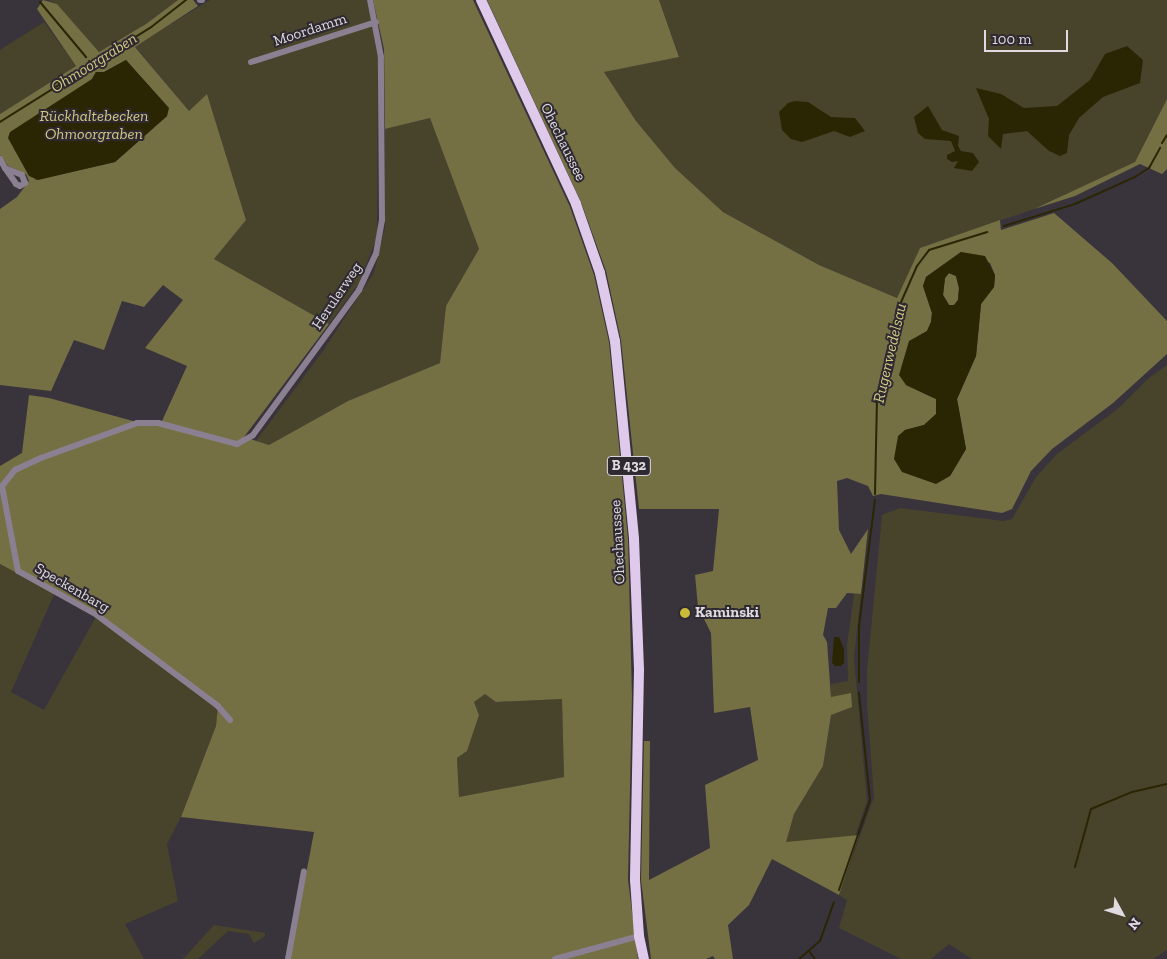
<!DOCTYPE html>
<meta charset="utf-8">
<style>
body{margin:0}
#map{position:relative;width:1167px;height:959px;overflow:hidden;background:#39333c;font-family:"Zilla Slab",serif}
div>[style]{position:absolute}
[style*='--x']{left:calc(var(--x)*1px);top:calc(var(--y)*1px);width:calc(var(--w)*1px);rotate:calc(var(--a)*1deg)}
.green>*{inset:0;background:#48442b}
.forest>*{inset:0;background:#756f44}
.water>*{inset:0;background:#2a2604}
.stream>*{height:2px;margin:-1px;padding:0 1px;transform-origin:1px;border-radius:1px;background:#2a2604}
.street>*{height:6px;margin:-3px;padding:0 3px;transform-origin:3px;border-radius:3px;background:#8b8091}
.primary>*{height:10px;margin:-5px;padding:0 5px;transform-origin:5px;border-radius:5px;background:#e0caec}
.dots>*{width:14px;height:14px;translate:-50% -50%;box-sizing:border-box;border:2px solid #2f2931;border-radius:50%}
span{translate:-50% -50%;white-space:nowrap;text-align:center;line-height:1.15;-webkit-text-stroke:4px #2f2931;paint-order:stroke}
.shield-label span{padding:1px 4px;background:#2f2931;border:1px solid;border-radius:4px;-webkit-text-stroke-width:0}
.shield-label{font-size:14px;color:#dfdbe1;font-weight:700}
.street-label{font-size:15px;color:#dfdbe1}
.poi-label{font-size:15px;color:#dfdbe1;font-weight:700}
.left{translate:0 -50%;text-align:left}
.water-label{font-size:16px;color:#d1c880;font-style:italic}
.north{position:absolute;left:1097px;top:889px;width:50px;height:50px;-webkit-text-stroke:4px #2f2931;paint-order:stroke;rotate:129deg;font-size:14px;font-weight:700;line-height:20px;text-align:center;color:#dfdbe1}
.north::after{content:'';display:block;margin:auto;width:18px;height:22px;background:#dfdbe1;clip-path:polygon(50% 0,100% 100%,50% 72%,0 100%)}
.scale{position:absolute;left:984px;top:30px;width:84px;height:22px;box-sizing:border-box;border:2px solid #dfdbe1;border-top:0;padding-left:6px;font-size:15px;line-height:18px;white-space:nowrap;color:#dfdbe1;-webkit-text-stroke:4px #2f2931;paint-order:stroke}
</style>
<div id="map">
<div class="green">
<div style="clip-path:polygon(48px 0,178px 0,146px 24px,99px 52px,57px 4px)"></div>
<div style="clip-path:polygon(210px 0,367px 0,378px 53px,377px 237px,359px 283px,329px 324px,214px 259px,246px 220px,207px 94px,189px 111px,135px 46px)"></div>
<div style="clip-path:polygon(659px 0,1167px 0,1167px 99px,1135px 162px,1034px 209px,920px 248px,897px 298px,819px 265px,723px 212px,675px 168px,636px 121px,604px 72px,679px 56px)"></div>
<div style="clip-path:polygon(44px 22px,76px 66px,0 114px,0 50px)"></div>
<div style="clip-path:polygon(430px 118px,479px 249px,446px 306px,440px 363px,348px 401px,269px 445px,256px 441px,323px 351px,374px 273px,385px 227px,385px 129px)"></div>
<div style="clip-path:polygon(1167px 365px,1167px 950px,1153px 959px,972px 959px,949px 944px,931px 959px,901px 959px,839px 928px,847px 900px,839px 895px,874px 797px,867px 705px,867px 671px,882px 515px,900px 508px,1003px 521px,1012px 519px,1036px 477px,1057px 454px,1119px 408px,1149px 378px)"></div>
<div style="clip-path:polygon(0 564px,56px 590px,11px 692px,44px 710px,97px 615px,218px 706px,216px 726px,181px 817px,167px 844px,178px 901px,125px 924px,144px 959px,0 959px)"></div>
<div style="clip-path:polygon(854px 594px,861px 594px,854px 658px,867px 801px,855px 836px,785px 843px,794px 814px,823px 766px,831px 715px,831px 684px,848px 681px,847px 645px)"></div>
<div style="clip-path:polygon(485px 694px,497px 702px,562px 699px,564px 777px,459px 797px,457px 758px,467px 751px,479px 715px,474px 702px)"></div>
<div style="clip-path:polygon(214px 925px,265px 933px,265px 936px,254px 943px,249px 934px,228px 931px,198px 959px,183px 959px)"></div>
</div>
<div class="forest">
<div style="clip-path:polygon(evenodd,43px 0,57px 4px,99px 52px,146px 24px,178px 0,193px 0,198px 6px,135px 47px,189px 111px,207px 94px,246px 220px,214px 259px,329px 324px,244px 437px,269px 445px,348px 401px,440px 363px,446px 306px,479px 249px,430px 118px,385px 129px,384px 49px,373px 0,473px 0,570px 207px,594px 275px,609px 342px,628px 539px,632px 696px,628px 880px,638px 959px,290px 959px,314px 832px,181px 817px,216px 726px,218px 706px,97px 615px,0 564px,0 466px,22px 453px,29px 395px,49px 398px,133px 421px,162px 421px,187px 366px,145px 348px,183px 300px,163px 285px,144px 307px,122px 301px,104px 350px,74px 340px,51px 391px,0 385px,0 209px,17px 197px,29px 181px,26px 174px,8px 166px,0 155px,0 114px,76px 66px,37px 9px,43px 0,126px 60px,168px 108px,167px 116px,115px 162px,35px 180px,96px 72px,104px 72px,126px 60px,43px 0,485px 694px,496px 702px,562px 699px,564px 777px,459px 797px,457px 758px,467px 751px,479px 715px,474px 702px,485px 694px)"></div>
<div style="clip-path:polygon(evenodd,487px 0,659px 0,679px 57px,604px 72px,636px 121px,675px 168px,723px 212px,819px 265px,897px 298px,920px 248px,1000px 220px,1001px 230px,1054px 213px,1112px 263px,1167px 321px,1167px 354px,1113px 403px,1052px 449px,1031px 471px,1012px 509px,1002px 513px,881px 494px,873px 496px,868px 486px,847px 478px,837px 481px,839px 530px,851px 554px,868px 529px,861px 594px,847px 593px,836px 608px,828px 608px,823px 635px,827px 642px,831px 697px,851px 693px,852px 707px,831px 715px,823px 766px,794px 814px,786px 842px,859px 835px,839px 895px,772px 859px,749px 905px,728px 925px,733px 959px,715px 959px,713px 956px,706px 959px,651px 959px,641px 880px,644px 741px,650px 741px,649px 880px,710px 848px,705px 785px,758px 760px,750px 707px,714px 713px,711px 633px,698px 607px,695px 575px,713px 571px,719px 509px,639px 509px,621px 340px,606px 271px,581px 202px,487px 0,961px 252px,990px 263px,995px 275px,994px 287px,981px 304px,976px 356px,957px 399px,966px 449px,950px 476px,905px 430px,924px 425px,936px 414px,936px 399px,906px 385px,909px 342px,927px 331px,931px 322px,932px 313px,923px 286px,926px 277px,961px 252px)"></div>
<div style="clip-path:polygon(1167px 99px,1167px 169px,1162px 174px,1140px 164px,1075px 196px,1034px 209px,1135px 162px)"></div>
<div style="clip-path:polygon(949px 273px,956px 276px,959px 288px,958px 300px,954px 305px,949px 305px,943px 295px,945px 278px)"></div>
</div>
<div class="water">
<div style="clip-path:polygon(1127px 46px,1143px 60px,1140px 83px,1103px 97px,1079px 118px,1069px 135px,1067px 153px,1060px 156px,1049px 151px,1027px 131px,1003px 134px,1001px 149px,988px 136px,989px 119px,976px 88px,1001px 94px,1024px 108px,1057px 106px,1090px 80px,1105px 54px)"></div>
<div style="clip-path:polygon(126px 60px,169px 108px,167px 116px,115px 162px,38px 180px,29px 176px,8px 138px,10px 132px,92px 79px,96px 72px,104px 72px)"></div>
<div style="clip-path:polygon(795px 101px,808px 102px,831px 117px,855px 118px,865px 131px,850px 137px,834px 131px,802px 142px,791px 139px,782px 130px,779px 112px,788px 103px)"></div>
<div style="clip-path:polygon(928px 106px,942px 130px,959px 136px,958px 146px,961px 151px,973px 153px,979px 162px,972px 171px,954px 168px,958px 161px,952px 162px,947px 159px,947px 155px,955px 151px,951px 141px,925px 139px,918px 133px,914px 117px)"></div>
<div style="clip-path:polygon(evenodd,961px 252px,985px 256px,995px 275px,994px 287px,981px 304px,976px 356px,957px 399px,966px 449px,950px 476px,936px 484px,902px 472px,894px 459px,898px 436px,905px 430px,924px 425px,936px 414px,936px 399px,906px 385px,899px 375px,909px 341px,927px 331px,931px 322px,932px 313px,923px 286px,926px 277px,961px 252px,949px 273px,956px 276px,959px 288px,958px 300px,954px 305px,949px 305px,943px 295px,945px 278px,949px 273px)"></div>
<div style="clip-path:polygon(834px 637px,839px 637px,844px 649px,844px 663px,841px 666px,835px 666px,832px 663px)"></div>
</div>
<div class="stream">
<div style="--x:40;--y:2;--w:72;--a:50.1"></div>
<div style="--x:89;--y:61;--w:6;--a:51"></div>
<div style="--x:0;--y:122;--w:177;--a:-32.1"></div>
<div style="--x:150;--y:28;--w:46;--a:-37.9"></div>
<div style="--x:1162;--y:143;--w:9;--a:-58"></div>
<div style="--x:1004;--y:226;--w:74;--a:-17.2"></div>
<div style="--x:1075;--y:204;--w:66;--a:-24.2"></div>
<div style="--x:1135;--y:177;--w:17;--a:-33"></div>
<div style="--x:1149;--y:168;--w:23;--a:-61"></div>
<div style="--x:875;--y:494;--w:92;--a:-88.8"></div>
<div style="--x:877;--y:402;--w:95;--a:-77.3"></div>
<div style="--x:898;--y:309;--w:47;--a:-66.2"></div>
<div style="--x:917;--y:266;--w:20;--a:-53"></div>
<div style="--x:929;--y:250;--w:61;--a:-17.2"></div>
<div style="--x:859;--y:682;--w:56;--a:-90"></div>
<div style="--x:859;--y:626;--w:127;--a:-82.8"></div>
<div style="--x:1075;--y:867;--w:60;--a:-74.6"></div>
<div style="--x:1091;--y:809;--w:44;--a:-22.5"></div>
<div style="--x:1132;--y:792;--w:36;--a:-13"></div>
<div style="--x:839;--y:890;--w:95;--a:-71"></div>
<div style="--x:870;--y:800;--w:108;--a:-95.9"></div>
<div style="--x:809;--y:951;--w:10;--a:53"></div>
<div style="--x:799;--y:959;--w:28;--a:-41"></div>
<div style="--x:820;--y:941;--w:41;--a:-70.3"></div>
</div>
<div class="street">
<div style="--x:200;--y:0;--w:2;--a:0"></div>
<div style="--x:251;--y:62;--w:131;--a:-17.7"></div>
<div style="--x:0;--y:159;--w:10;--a:61"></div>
<div style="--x:5;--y:168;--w:19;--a:55"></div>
<div style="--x:16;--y:184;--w:4;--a:27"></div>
<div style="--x:20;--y:186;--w:6;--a:-31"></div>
<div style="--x:25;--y:183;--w:9;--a:-111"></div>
<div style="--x:22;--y:175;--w:18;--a:-158"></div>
<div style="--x:230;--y:720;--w:18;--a:-131"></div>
<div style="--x:218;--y:706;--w:151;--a:-143.1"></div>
<div style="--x:97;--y:615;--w:90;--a:-150.9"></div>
<div style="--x:18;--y:571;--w:86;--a:-100.7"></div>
<div style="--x:2;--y:486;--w:21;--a:-51"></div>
<div style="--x:15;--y:470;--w:29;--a:-25"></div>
<div style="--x:41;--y:458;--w:102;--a:-20"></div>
<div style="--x:137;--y:423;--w:21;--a:0"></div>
<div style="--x:158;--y:423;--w:82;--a:14.9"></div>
<div style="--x:237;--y:444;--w:18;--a:-29"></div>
<div style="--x:253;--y:435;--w:180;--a:-53.8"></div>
<div style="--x:359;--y:290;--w:40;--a:-65"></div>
<div style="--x:376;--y:254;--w:35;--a:-80"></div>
<div style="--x:382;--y:220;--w:163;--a:-90.4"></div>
<div style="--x:381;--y:57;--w:58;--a:-100.9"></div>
<div style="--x:288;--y:959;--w:89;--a:-79.7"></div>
<div style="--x:555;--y:959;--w:87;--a:-15.3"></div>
</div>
<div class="primary">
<div style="--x:481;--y:0;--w:225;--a:65"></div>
<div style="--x:576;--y:204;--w:73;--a:70.8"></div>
<div style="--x:600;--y:273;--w:70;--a:77.6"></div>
<div style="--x:615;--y:341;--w:199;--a:84.5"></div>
<div style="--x:634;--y:539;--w:131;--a:87.8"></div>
<div style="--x:639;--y:670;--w:210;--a:91.1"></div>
<div style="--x:635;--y:880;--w:56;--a:85.9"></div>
<div style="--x:639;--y:936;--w:24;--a:78"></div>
</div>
<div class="dots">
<div style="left:685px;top:613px;background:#caba39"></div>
</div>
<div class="shield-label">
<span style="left:629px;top:466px">B 432</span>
</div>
<div class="street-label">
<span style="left:310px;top:30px;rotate:-18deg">Moordamm</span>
<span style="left:563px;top:142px;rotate:64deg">Ohechaussee</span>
<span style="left:337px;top:296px;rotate:-56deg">Herulerweg</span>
<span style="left:618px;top:542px;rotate:-93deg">Ohechaussee</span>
<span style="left:72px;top:588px;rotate:30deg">Speckenbarg</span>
</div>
<div class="poi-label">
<span class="left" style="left:695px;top:613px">Kaminski</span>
</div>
<div class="water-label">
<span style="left:94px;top:63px;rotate:-32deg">Ohmoorgraben</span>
<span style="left:94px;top:125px">Rückhaltebecken<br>Ohmoorgraben</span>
<span style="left:890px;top:353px;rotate:-77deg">Rugenwedelsau</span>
</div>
<div class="north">N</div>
<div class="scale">100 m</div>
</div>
